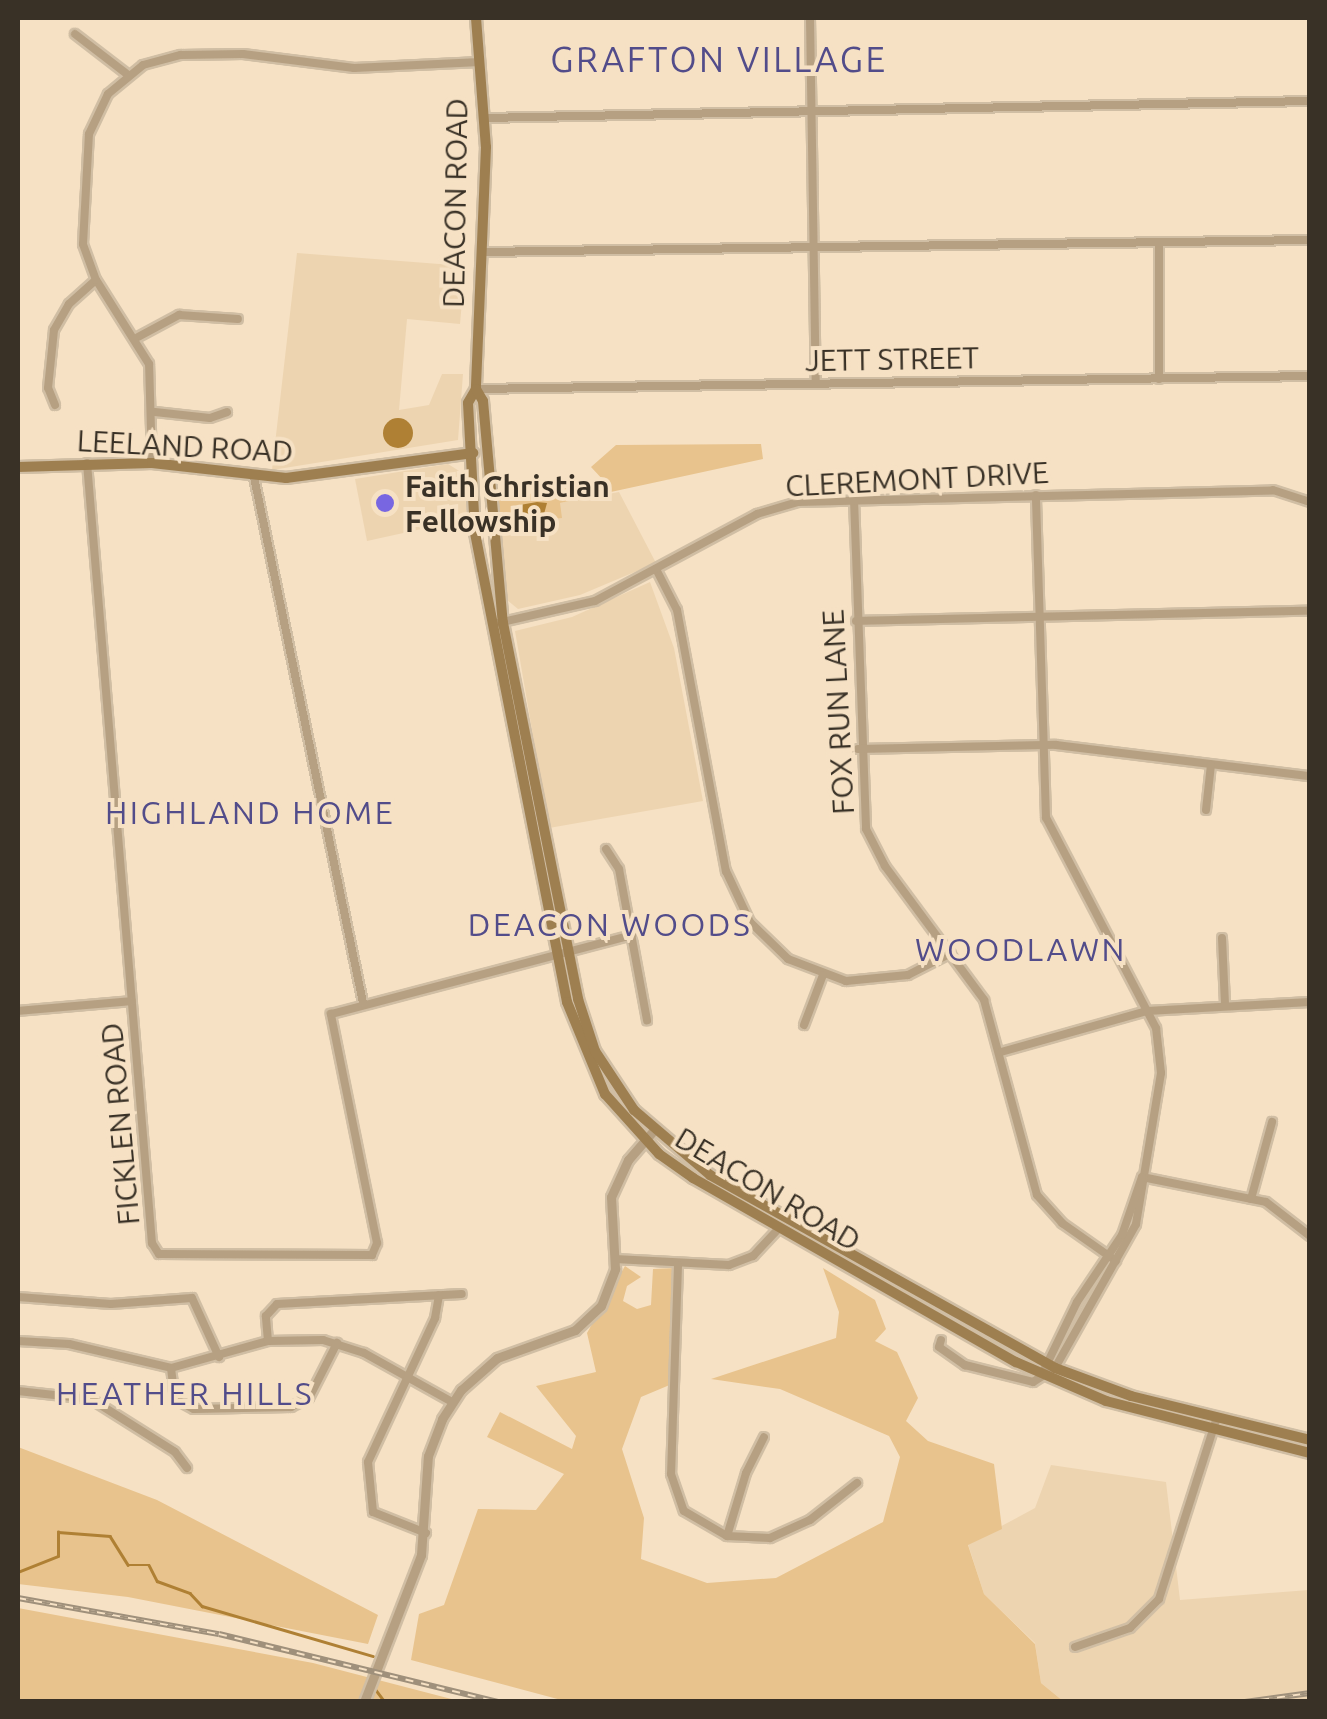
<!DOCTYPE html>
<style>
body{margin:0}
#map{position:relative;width:1327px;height:1719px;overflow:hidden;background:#f6e1c4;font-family:Ubuntu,sans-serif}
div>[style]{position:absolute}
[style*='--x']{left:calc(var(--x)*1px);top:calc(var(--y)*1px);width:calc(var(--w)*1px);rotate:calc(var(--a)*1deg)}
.built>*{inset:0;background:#edd4b0}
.green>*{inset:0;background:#e8c38d}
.water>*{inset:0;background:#af8034}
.round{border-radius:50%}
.stream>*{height:2.5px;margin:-1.25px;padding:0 1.25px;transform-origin:1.25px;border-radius:1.25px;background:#af8034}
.roads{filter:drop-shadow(2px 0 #d0bea4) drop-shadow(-2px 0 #d0bea4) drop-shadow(0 2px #d0bea4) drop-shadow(0 -2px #d0bea4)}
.minor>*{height:8px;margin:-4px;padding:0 4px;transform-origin:4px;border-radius:4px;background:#b6a082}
.tertiary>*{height:9px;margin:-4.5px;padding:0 4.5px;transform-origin:4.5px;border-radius:4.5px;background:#b6a082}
.secondary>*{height:10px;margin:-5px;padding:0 5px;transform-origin:5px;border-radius:5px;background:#9e7f50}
.rail>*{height:6px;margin-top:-3px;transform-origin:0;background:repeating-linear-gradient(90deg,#f6e1c4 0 8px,#9f907b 0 16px);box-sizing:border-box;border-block:2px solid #9f907b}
.dots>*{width:28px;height:28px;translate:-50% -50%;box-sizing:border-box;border:5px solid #f6e1c4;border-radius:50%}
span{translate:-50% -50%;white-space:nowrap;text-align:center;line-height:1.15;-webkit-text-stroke:8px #f6e1c4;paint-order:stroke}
.street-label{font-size:30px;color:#393126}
.poi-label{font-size:30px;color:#393126;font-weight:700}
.left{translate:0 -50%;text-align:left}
.neighbourhood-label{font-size:32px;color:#524c8a;letter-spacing:2.5px}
.quarter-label{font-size:35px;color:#524c8a;letter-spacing:2.5px}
.frame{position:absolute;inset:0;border:20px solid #393126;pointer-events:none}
</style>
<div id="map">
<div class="built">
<div style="clip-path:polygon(297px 253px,465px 266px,460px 324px,407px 319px,399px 410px,429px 405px,442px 374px,463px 374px,458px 440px,272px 470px)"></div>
<div style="clip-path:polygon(448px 464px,464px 474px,467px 519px,367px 541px,355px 479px)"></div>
<div style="clip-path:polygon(619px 492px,656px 563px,580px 595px,518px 609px,507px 600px,499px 526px,561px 518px,559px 503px)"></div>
<div style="clip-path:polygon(650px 582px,674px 648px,703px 801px,549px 828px,515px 631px,572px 617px)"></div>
<div style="clip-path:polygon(1051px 1465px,1166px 1482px,1180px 1600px,1309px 1590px,1309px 1701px,1063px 1701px,1041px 1683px,1035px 1643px,984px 1594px,968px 1544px,1035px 1508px)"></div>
</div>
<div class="green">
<div style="clip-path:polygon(761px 444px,763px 459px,560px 503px,562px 518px,499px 526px,496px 499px,605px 482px,591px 467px,616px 445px)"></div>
<div style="clip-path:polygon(772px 1218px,833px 1249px,1012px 1350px,951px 1321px)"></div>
<div style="clip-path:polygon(625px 1266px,641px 1277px,627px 1286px,623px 1301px,637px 1309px,651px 1305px,653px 1269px,676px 1268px,672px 1384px,641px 1397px,622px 1449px,644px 1518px,641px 1559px,707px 1583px,776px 1578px,883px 1522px,900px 1457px,889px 1436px,780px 1389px,711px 1379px,836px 1338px,839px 1312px,823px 1268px,875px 1300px,886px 1329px,875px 1341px,897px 1352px,918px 1398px,906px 1421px,928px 1441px,994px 1464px,1002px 1529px,968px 1545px,984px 1594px,1035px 1644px,1041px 1683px,1063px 1701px,565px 1701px,411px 1660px,419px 1614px,444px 1605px,478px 1509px,536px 1510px,564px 1474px,487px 1437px,500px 1412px,572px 1449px,576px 1436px,536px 1386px,596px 1372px,587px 1333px)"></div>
<div style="clip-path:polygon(18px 1447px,157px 1500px,378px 1615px,368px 1644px,128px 1597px,18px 1584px)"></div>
<div style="clip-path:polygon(18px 1608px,313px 1663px,459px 1701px,18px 1701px)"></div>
</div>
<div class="water">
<div class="round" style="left:383px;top:418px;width:30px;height:30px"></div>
<div style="clip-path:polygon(537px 502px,547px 503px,544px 514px,515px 515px,514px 506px)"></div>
</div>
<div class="stream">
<div style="--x:18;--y:1572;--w:43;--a:-21.8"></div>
<div style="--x:58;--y:1556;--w:24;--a:-90"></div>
<div style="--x:58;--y:1532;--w:52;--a:4.4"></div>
<div style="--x:110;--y:1536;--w:34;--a:58"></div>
<div style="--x:128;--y:1565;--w:21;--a:0"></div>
<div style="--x:149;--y:1565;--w:18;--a:63"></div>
<div style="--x:157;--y:1581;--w:35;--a:20"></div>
<div style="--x:190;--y:1593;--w:18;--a:47"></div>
<div style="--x:202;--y:1606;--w:178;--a:16.3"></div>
<div style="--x:376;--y:1690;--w:15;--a:53"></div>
</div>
<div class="roads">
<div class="minor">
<div style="--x:810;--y:18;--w:365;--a:89.1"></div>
<div style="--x:75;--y:34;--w:66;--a:37.6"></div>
<div style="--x:484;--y:118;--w:826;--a:-1.18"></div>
<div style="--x:481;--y:252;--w:829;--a:-0.83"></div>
<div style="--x:138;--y:337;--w:47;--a:-28.2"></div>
<div style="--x:179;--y:315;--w:59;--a:3.9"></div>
<div style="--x:1159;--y:379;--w:137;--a:-90"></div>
<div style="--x:476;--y:389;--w:834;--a:-0.89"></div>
<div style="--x:55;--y:405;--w:18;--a:-112"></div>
<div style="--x:48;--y:388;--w:58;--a:-84.1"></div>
<div style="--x:54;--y:330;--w:30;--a:-60"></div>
<div style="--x:69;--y:304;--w:36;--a:-42"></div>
<div style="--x:155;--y:412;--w:55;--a:6.2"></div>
<div style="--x:210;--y:418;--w:18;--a:-19"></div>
<div style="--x:87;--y:463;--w:783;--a:85.24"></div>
<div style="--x:152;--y:1243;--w:13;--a:58"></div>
<div style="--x:159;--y:1254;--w:213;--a:0.3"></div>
<div style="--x:372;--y:1255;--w:13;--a:-67"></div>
<div style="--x:377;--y:1243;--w:234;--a:-101.4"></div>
<div style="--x:331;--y:1014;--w:311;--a:-14.7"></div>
<div style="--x:152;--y:463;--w:99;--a:-91.7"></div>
<div style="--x:149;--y:364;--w:99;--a:-122.2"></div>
<div style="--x:96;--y:280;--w:38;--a:-110"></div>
<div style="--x:83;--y:244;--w:110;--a:-86.9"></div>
<div style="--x:89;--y:134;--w:44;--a:-64.6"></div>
<div style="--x:108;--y:94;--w:45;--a:-39.6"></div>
<div style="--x:143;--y:65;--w:39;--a:-15"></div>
<div style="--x:181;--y:55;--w:62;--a:-0.9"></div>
<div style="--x:243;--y:54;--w:112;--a:7.2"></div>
<div style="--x:354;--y:68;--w:126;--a:-2.7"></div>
<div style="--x:254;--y:477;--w:537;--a:78.29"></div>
<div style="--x:854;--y:499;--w:330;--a:87.9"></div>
<div style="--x:866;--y:829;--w:42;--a:62.8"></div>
<div style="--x:885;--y:866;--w:167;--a:53.5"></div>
<div style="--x:984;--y:1000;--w:202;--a:74.8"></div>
<div style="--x:1037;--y:1195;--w:38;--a:48"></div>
<div style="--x:1062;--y:1223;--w:66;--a:35.1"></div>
<div style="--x:656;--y:569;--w:46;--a:62.9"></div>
<div style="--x:677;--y:610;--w:266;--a:79.4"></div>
<div style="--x:726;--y:871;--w:56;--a:64.8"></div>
<div style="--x:750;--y:922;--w:53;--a:44.2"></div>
<div style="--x:788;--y:959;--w:62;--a:20.8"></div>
<div style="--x:846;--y:981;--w:62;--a:-5.5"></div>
<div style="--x:908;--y:975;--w:48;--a:-27.1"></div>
<div style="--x:856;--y:621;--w:454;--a:-1.3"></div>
<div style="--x:498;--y:623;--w:99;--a:-12.8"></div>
<div style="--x:595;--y:601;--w:184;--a:-28.2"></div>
<div style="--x:757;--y:514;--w:43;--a:-16.3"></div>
<div style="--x:798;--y:502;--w:475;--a:-1.4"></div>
<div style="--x:1273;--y:490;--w:39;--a:18"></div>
<div style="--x:858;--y:749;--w:198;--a:-1.2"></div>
<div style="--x:1056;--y:745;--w:256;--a:7"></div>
<div style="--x:1206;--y:810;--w:45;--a:-83.7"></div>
<div style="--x:606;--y:849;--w:24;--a:57"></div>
<div style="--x:619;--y:869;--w:154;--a:79.5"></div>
<div style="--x:1222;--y:938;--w:67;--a:87.4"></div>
<div style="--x:18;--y:1011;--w:114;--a:-5"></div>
<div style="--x:804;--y:1025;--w:53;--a:-69.2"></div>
<div style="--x:1001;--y:1052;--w:152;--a:-15.7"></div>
<div style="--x:1147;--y:1011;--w:163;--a:-3.2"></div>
<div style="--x:1142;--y:1177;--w:126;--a:11.4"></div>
<div style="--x:1266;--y:1202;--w:56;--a:37.7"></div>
<div style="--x:1251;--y:1199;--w:80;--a:-74.7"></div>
<div style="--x:615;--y:1259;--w:114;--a:3"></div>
<div style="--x:729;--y:1265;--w:26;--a:-21"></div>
<div style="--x:753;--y:1256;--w:38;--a:-47"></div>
<div style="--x:678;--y:1265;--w:209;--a:91.9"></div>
<div style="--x:671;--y:1474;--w:39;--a:71"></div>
<div style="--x:684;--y:1511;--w:50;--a:30.2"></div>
<div style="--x:727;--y:1536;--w:43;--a:2.7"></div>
<div style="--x:770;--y:1538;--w:44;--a:-24.2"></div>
<div style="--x:810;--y:1520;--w:60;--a:-38.2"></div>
<div style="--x:18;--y:1297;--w:93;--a:4.3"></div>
<div style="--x:111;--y:1304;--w:81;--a:-4.2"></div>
<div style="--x:192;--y:1298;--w:65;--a:65.4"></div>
<div style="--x:941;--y:1340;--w:7;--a:106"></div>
<div style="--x:939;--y:1347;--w:32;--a:35"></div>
<div style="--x:965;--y:1365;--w:70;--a:14"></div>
<div style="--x:1033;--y:1382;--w:26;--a:-32"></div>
<div style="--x:1055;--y:1368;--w:165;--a:-60.6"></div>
<div style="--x:1136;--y:1224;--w:153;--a:-80.6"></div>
<div style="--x:1161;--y:1073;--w:45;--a:-96.3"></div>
<div style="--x:1156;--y:1028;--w:237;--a:-117.6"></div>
<div style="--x:1046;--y:818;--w:323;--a:-91.8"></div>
<div style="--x:18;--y:1341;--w:51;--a:3.4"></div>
<div style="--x:69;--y:1344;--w:105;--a:13.2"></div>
<div style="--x:171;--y:1368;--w:101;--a:-15.6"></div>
<div style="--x:268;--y:1341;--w:55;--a:-1"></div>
<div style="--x:323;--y:1340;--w:43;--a:17.6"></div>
<div style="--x:364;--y:1353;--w:101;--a:29.1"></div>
<div style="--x:268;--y:1341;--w:25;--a:-95"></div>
<div style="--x:266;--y:1316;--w:16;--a:-47"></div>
<div style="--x:277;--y:1304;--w:185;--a:-3.1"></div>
<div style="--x:171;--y:1368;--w:31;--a:83"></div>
<div style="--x:175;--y:1399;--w:21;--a:28"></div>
<div style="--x:194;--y:1409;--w:97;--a:-1.2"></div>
<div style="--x:291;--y:1407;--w:20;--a:-27"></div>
<div style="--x:309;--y:1398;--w:62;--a:-63"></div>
<div style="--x:1045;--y:1368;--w:73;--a:-64.1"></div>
<div style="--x:1077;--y:1302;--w:81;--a:-56.1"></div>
<div style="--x:1122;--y:1235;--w:61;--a:-71"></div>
<div style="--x:18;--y:1391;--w:73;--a:6.3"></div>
<div style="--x:91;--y:1399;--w:99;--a:32.2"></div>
<div style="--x:175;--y:1452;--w:20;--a:53"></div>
<div style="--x:426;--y:1533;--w:57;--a:-158.4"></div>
<div style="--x:373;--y:1512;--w:50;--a:-95.7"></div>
<div style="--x:368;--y:1462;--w:159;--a:-65"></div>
<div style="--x:435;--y:1318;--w:23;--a:-80"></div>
<div style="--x:727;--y:1536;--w:66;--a:-73.2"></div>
<div style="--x:746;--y:1473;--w:40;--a:-63.4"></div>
<div style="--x:1075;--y:1647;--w:58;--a:-19.1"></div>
<div style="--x:1130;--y:1628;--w:41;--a:-45"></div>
<div style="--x:1159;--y:1599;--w:191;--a:-72.3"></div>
</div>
<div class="tertiary">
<div style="--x:364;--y:1702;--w:158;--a:-68.8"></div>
<div style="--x:421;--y:1555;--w:99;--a:-86"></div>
<div style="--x:428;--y:1456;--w:40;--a:-69"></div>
<div style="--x:442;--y:1419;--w:35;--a:-57"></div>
<div style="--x:461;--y:1390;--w:48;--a:-41.6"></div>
<div style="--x:497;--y:1358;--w:83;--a:-19.7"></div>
<div style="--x:575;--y:1330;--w:35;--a:-43"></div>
<div style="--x:601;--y:1306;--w:40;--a:-69"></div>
<div style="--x:615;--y:1269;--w:72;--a:-93.2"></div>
<div style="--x:611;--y:1197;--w:41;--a:-65.3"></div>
<div style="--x:628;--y:1160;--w:38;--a:-49"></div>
</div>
<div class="secondary">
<div style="--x:476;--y:18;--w:129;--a:85.6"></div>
<div style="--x:486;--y:147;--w:242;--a:92.4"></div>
<div style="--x:476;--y:389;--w:16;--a:120"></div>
<div style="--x:468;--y:403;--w:130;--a:86.9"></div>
<div style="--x:475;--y:533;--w:478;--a:78.9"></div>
<div style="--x:567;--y:1002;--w:100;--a:67.6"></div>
<div style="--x:605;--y:1094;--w:81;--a:48"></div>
<div style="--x:659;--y:1154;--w:42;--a:35.2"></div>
<div style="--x:693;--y:1178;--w:372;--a:29.7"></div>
<div style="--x:1016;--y:1362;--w:98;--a:23.4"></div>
<div style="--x:1106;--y:1401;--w:211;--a:14.3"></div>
<div style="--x:476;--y:389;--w:14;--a:60"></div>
<div style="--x:483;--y:401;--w:223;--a:84.9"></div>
<div style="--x:503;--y:623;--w:383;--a:78.7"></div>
<div style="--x:578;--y:999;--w:55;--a:71.9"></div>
<div style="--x:595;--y:1051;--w:71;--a:56.5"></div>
<div style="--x:634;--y:1110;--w:100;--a:40.5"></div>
<div style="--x:710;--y:1175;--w:395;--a:29.2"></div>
<div style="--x:1055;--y:1368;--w:81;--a:20.2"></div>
<div style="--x:1131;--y:1396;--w:184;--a:13.8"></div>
<div style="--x:18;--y:467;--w:134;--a:-1.7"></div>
<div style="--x:152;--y:463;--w:135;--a:6.4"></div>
<div style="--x:286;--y:478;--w:189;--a:-7.6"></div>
</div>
</div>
<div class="rail">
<div style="--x:18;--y:1598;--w:204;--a:10.2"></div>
<div style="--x:219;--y:1634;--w:288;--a:13.7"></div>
<div style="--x:1245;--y:1702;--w:66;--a:-7.9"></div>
</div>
<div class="dots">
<div style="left:385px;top:503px;background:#7866e1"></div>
</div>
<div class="street-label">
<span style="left:455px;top:203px;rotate:-89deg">DEACON ROAD</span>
<span style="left:892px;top:359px;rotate:-1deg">JETT STREET</span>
<span style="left:185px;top:446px;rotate:3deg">LEELAND ROAD</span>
<span style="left:917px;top:479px;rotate:-3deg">CLEREMONT DRIVE</span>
<span style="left:838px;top:712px;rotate:-93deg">FOX RUN LANE</span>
<span style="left:120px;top:1124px;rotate:-95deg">FICKLEN ROAD</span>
<span style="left:768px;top:1189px;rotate:31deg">DEACON ROAD</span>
</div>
<div class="poi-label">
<span class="left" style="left:405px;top:503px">Faith Christian<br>Fellowship</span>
</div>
<div class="neighbourhood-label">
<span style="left:250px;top:812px">HIGHLAND HOME</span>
<span style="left:610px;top:924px">DEACON WOODS</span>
<span style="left:1021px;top:949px">WOODLAWN</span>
<span style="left:185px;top:1393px">HEATHER HILLS</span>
</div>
<div class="quarter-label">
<span style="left:719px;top:59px">GRAFTON VILLAGE</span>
</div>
<div class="frame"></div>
</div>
